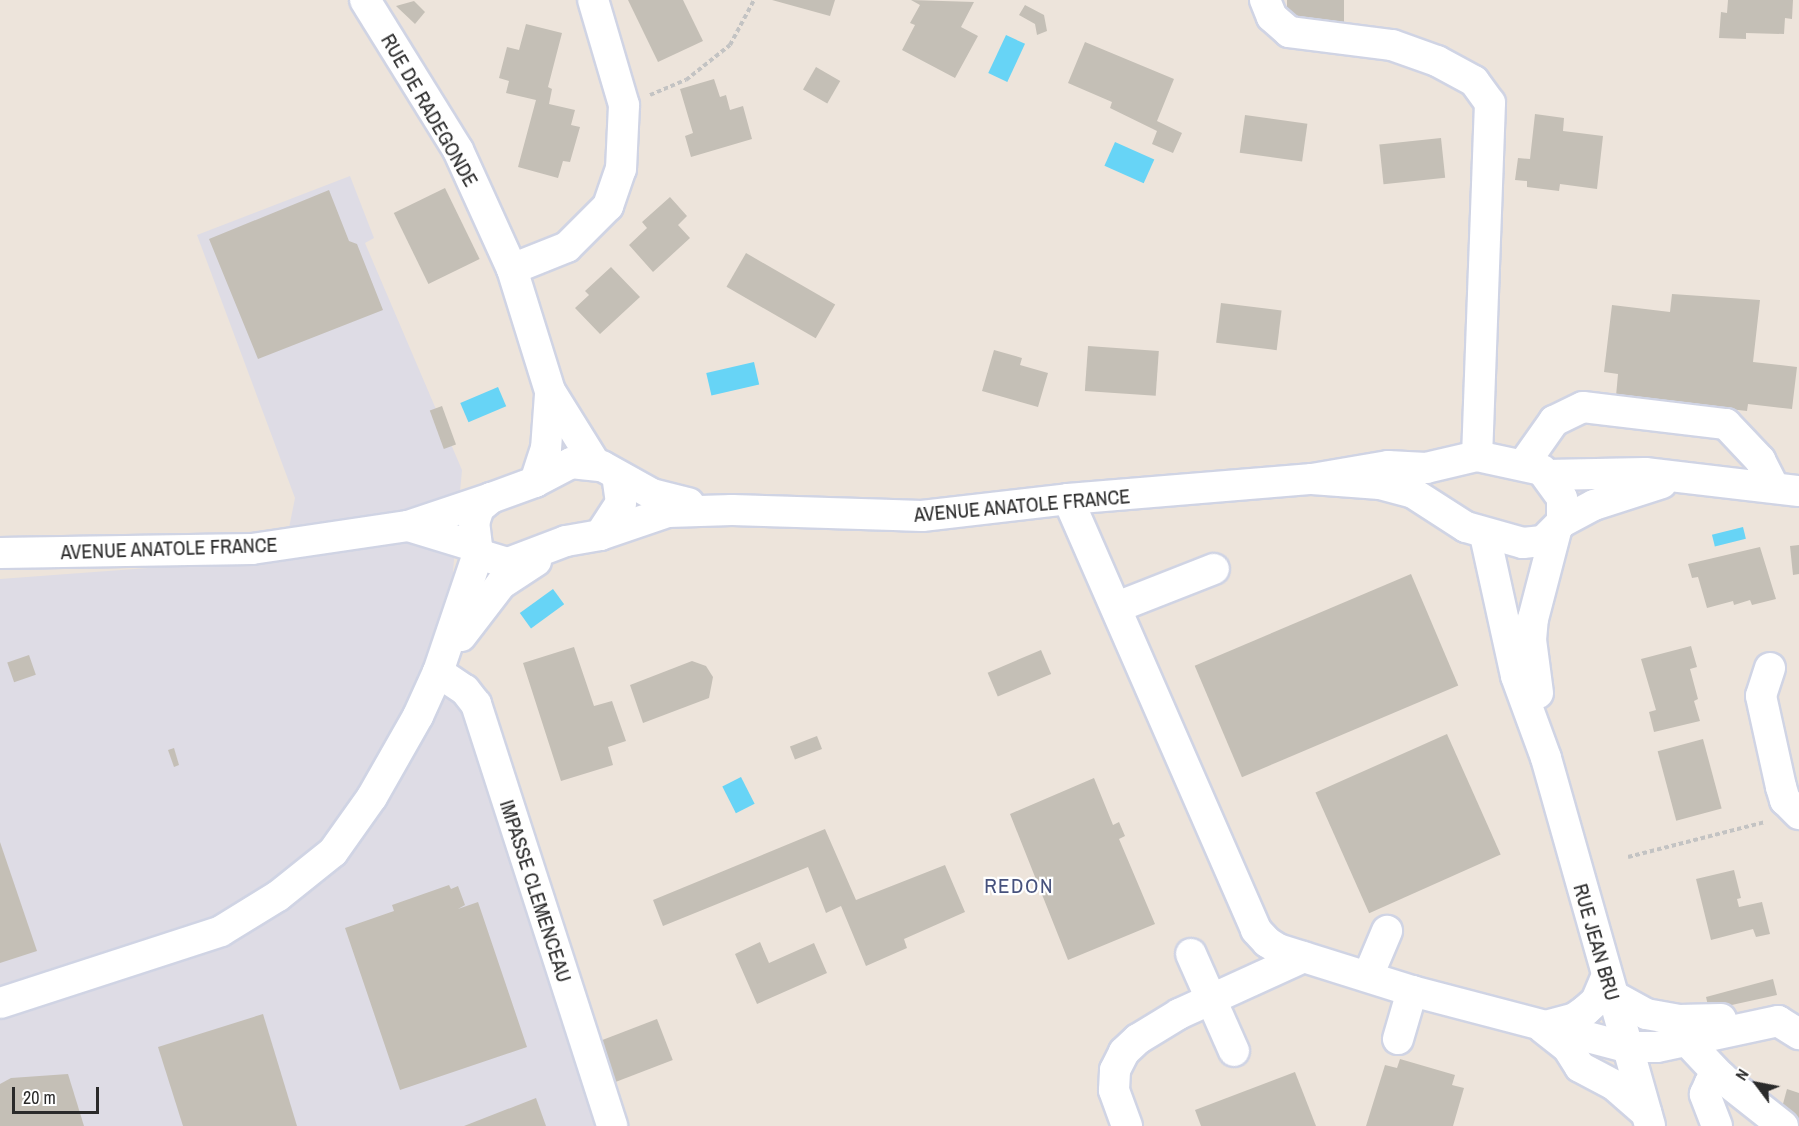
<!DOCTYPE html>
<style>
body{margin:0}
#map{position:relative;width:1799px;height:1126px;overflow:hidden;background:#ede4db;font-family:"Archivo Narrow",sans-serif}
div>[style]{position:absolute}
[style*='--x']{left:calc(var(--x)*1px);top:calc(var(--y)*1px);width:calc(var(--w)*1px);rotate:calc(var(--a)*1deg)}
.industrial>*{inset:0;background:#dedce5}
.water>*{inset:0;background:#67d4f6;transform-origin:0 0}
.building>*{inset:0;background:#c4bfb6;transform-origin:0 0}
.path>*{height:4px;margin-top:-2px;transform-origin:0;background:repeating-linear-gradient(90deg,#c3c3c3 0 4.5px,transparent 0 7.5px)}
.roads{filter:drop-shadow(2px 0 #d0d4e4) drop-shadow(-2px 0 #d0d4e4) drop-shadow(0 2px #d0d4e4) drop-shadow(0 -2px #d0d4e4)}
.minor>*{height:30px;margin:-15px;padding:0 15px;transform-origin:15px;border-radius:15px;background:#fff}
span{translate:-50% -50%;white-space:nowrap;text-align:center;line-height:1.15;-webkit-text-stroke:4.5px #fff;paint-order:stroke}
.street-label{font-size:20px;color:#2a2a2a}
.neighbourhood-label{font-size:21px;color:#47527d;letter-spacing:1.5px}
.north{position:absolute;left:1727px;top:1054px;width:60px;height:60px;-webkit-text-stroke:4px #fff;paint-order:stroke;rotate:302deg;font-size:16px;font-weight:700;line-height:24px;text-align:center;color:#2a2a2a}
.north::after{content:'';display:block;margin:auto;width:21px;height:27px;background:#2a2a2a;clip-path:polygon(50% 0,100% 100%,50% 72%,0 100%)}
.scale{position:absolute;left:12px;top:1087px;width:87px;height:27px;box-sizing:border-box;border:3px solid #2a2a2a;border-top:0;padding-left:8px;font-size:18px;line-height:21px;white-space:nowrap;color:#2a2a2a;-webkit-text-stroke:4px #fff;paint-order:stroke}
</style>
<div id="map">
<div class="industrial">
<div style="clip-path:polygon(350px 176px,374px 238px,365px 243px,462px 470px,453px 571px,457px 592px,450px 664px,615px 1126px,0 1126px,0 579px,283px 558px,295px 498px,197px 235px)"></div>
</div>
<div class="water">
<div style="left:1006px;top:35px;width:21px;height:42px;rotate:25deg"></div>
<div style="left:1115px;top:142px;width:43px;height:26px;rotate:24deg"></div>
<div style="left:754px;top:362px;width:23px;height:49px;rotate:77deg"></div>
<div style="left:498px;top:387px;width:21px;height:41px;rotate:67deg"></div>
<div style="left:1743px;top:527px;width:12px;height:32px;rotate:76deg"></div>
<div style="left:553px;top:589px;width:19px;height:41px;rotate:54deg"></div>
<div style="left:741px;top:777px;width:30px;height:21px;rotate:63deg"></div>
</div>
<div class="building">
<div style="clip-path:polygon(628px 0,683px 0,703px 41px,658px 62px)"></div>
<div style="clip-path:polygon(772px 0,835px 0,830px 16px)"></div>
<div style="clip-path:polygon(911px 0,974px 2px,961px 27px,978px 36px,955px 78px,902px 50px,915px 25px,910px 23px,920px 5px)"></div>
<div style="left:1287px;top:0;width:57px;height:24px"></div>
<div style="clip-path:polygon(1728px 0,1793px 0,1792px 19px,1785px 18px,1784px 34px,1746px 33px,1746px 39px,1719px 38px,1721px 12px,1727px 13px)"></div>
<div style="clip-path:polygon(414px 1px,425px 12px,415px 24px,396px 6px)"></div>
<div style="clip-path:polygon(1025px 5px,1044px 15px,1047px 31px,1037px 35px,1035px 24px,1019px 15px)"></div>
<div style="clip-path:polygon(526px 24px,562px 33px,548px 87px,552px 89px,549px 104px,575px 110px,571px 125px,580px 127px,570px 162px,563px 161px,558px 178px,518px 167px,536px 100px,506px 93px,509px 81px,499px 78px,507px 47px,519px 50px)"></div>
<div style="clip-path:polygon(1085px 42px,1174px 79px,1157px 121px,1182px 133px,1173px 153px,1152px 144px,1157px 131px,1110px 108px,1112px 102px,1068px 83px)"></div>
<div style="left:816px;top:67px;width:28px;height:26px;rotate:30deg"></div>
<div style="clip-path:polygon(714px 79px,720px 97px,726px 95px,730px 110px,743px 106px,752px 139px,691px 157px,685px 136px,693px 133px,680px 89px)"></div>
<div style="clip-path:polygon(1535px 114px,1564px 118px,1563px 131px,1603px 136px,1597px 189px,1560px 184px,1559px 191px,1527px 187px,1527px 181px,1515px 180px,1518px 158px,1530px 159px)"></div>
<div style="left:1245px;top:115px;width:63px;height:38px;rotate:8deg"></div>
<div style="left:1441px;top:138px;width:40px;height:62px;rotate:84deg"></div>
<div style="left:445px;top:188px;width:79px;height:57px;rotate:64deg"></div>
<div style="clip-path:polygon(329px 190px,349px 241px,357px 244px,383px 310px,258px 359px,209px 239px)"></div>
<div style="clip-path:polygon(670px 197px,687px 216px,678px 225px,690px 238px,653px 272px,629px 245px,647px 228px,642px 222px)"></div>
<div style="left:746px;top:253px;width:103px;height:39px;rotate:30deg"></div>
<div style="clip-path:polygon(611px 267px,640px 297px,600px 334px,575px 308px,589px 295px,585px 291px)"></div>
<div style="clip-path:polygon(1672px 294px,1760px 300px,1753px 362px,1797px 367px,1792px 409px,1748px 404px,1747px 411px,1616px 396px,1618px 374px,1604px 372px,1612px 305px,1670px 312px)"></div>
<div style="left:1221px;top:303px;width:61px;height:40px;rotate:7deg"></div>
<div style="left:1088px;top:346px;width:71px;height:45px;rotate:4deg"></div>
<div style="clip-path:polygon(994px 350px,1022px 358px,1020px 365px,1048px 373px,1038px 407px,982px 391px)"></div>
<div style="left:442px;top:406px;width:41px;height:13px;rotate:70deg"></div>
<div style="clip-path:polygon(1799px 545px,1799px 574px,1793px 575px,1790px 546px)"></div>
<div style="clip-path:polygon(1760px 547px,1776px 599px,1752px 605px,1750px 600px,1734px 605px,1733px 601px,1707px 608px,1698px 577px,1692px 578px,1688px 564px)"></div>
<div style="left:1411px;top:574px;width:121px;height:235px;rotate:67deg"></div>
<div style="clip-path:polygon(1691px 646px,1697px 667px,1690px 669px,1698px 699px,1694px 701px,1700px 721px,1654px 732px,1649px 712px,1656px 710px,1641px 659px)"></div>
<div style="clip-path:polygon(574px 647px,594px 706px,612px 701px,626px 741px,608px 747px,613px 765px,561px 781px,523px 663px)"></div>
<div style="left:1041px;top:650px;width:26px;height:58px;rotate:67deg"></div>
<div style="left:29px;top:655px;width:21px;height:23px;rotate:71deg"></div>
<div style="clip-path:polygon(692px 661px,706px 666px,713px 677px,709px 698px,643px 723px,630px 685px)"></div>
<div style="left:1447px;top:734px;width:132px;height:144px;rotate:66deg"></div>
<div style="left:817px;top:736px;width:14px;height:29px;rotate:69deg"></div>
<div style="left:1703px;top:739px;width:72px;height:47px;rotate:75deg"></div>
<div style="clip-path:polygon(174px 748px,179px 765px,174px 767px,168px 750px)"></div>
<div style="clip-path:polygon(1094px 778px,1113px 825px,1119px 822px,1125px 836px,1119px 839px,1155px 924px,1068px 960px,1010px 814px)"></div>
<div style="clip-path:polygon(825px 829px,856px 900px,945px 865px,965px 912px,904px 939px,907px 948px,866px 966px,841px 906px,826px 913px,808px 867px,663px 926px,653px 900px)"></div>
<div style="clip-path:polygon(0 842px,37px 951px,0 963px)"></div>
<div style="clip-path:polygon(1734px 870px,1741px 898px,1737px 899px,1739px 907px,1762px 902px,1770px 934px,1756px 937px,1753px 929px,1711px 940px,1696px 879px)"></div>
<div style="clip-path:polygon(449px 885px,451px 889px,458px 886px,465px 905px,458px 909px,478px 902px,527px 1047px,400px 1090px,345px 928px,394px 911px,392px 905px)"></div>
<div style="clip-path:polygon(760px 942px,769px 963px,814px 943px,827px 973px,757px 1004px,735px 954px)"></div>
<div style="clip-path:polygon(1773px 979px,1777px 995px,1709px 1010px,1706px 997px)"></div>
<div style="clip-path:polygon(263px 1014px,297px 1126px,183px 1126px,158px 1047px)"></div>
<div style="left:657px;top:1019px;width:44px;height:62px;rotate:69deg"></div>
<div style="clip-path:polygon(1400px 1059px,1455px 1075px,1452px 1085px,1464px 1088px,1453px 1126px,1366px 1126px,1385px 1065px,1397px 1068px)"></div>
<div style="clip-path:polygon(1295px 1072px,1316px 1126px,1201px 1126px,1195px 1110px)"></div>
<div style="clip-path:polygon(68px 1074px,84px 1126px,0 1126px,0 1084px,11px 1078px)"></div>
<div style="clip-path:polygon(1787px 1089px,1799px 1093px,1799px 1126px,1777px 1126px)"></div>
<div style="clip-path:polygon(536px 1098px,546px 1126px,464px 1126px)"></div>
</div>
<div class="path">
<div style="--x:650;--y:95;--w:39;--a:-23"></div>
<div style="--x:686;--y:80;--w:56;--a:-38.5"></div>
<div style="--x:730;--y:45;--w:51;--a:-61.9"></div>
<div style="--x:1628;--y:857;--w:141;--a:-14.3"></div>
</div>
<div class="roads">
<div class="minor">
<div style="--x:365;--y:0;--w:176;--a:58.2"></div>
<div style="--x:458;--y:150;--w:131;--a:65.6"></div>
<div style="--x:512;--y:269;--w:128;--a:72.7"></div>
<div style="--x:550;--y:391;--w:87;--a:58.1"></div>
<div style="--x:1265;--y:0;--w:18;--a:68"></div>
<div style="--x:1272;--y:17;--w:23;--a:41"></div>
<div style="--x:1289;--y:32;--w:104;--a:7.2"></div>
<div style="--x:1392;--y:45;--w:48;--a:19.6"></div>
<div style="--x:1437;--y:61;--w:42;--a:28.4"></div>
<div style="--x:1474;--y:81;--w:27;--a:54"></div>
<div style="--x:1490;--y:103;--w:353;--a:92.1"></div>
<div style="--x:512;--y:269;--w:59;--a:-21.8"></div>
<div style="--x:567;--y:247;--w:58;--a:-45"></div>
<div style="--x:608;--y:206;--w:39;--a:-71"></div>
<div style="--x:621;--y:169;--w:64;--a:-87.3"></div>
<div style="--x:624;--y:105;--w:109;--a:-106.4"></div>
<div style="--x:1523;--y:465;--w:54;--a:-54.8"></div>
<div style="--x:1554;--y:421;--w:32;--a:-26"></div>
<div style="--x:1583;--y:407;--w:144;--a:6.8"></div>
<div style="--x:1726;--y:424;--w:50;--a:46.6"></div>
<div style="--x:1760;--y:460;--w:30;--a:63"></div>
<div style="--x:1547;--y:475;--w:98;--a:-1.2"></div>
<div style="--x:1645;--y:473;--w:155;--a:6.7"></div>
<div style="--x:535;--y:482;--w:35;--a:-72"></div>
<div style="--x:546;--y:449;--w:55;--a:-85.8"></div>
<div style="--x:1068;--y:499;--w:470;--a:66.4"></div>
<div style="--x:1256;--y:930;--w:16;--a:47"></div>
<div style="--x:1267;--y:942;--w:13;--a:32"></div>
<div style="--x:1278;--y:949;--w:140;--a:17.4"></div>
<div style="--x:1412;--y:991;--w:220;--a:14.7"></div>
<div style="--x:1625;--y:1047;--w:32;--a:0"></div>
<div style="--x:1657;--y:1047;--w:124;--a:-12.1"></div>
<div style="--x:1778;--y:1021;--w:25;--a:32"></div>
<div style="--x:1562;--y:522;--w:36;--a:-28"></div>
<div style="--x:1594;--y:505;--w:71;--a:-17.9"></div>
<div style="--x:408;--y:526;--w:72;--a:16.9"></div>
<div style="--x:600;--y:535;--w:72;--a:-18.7"></div>
<div style="--x:668;--y:512;--w:64;--a:-1.8"></div>
<div style="--x:732;--y:510;--w:190;--a:1.8"></div>
<div style="--x:922;--y:516;--w:147;--a:-6.6"></div>
<div style="--x:1068;--y:499;--w:245;--a:-4.7"></div>
<div style="--x:1312;--y:479;--w:68;--a:4.2"></div>
<div style="--x:1380;--y:484;--w:34;--a:15"></div>
<div style="--x:1413;--y:493;--w:63;--a:32.7"></div>
<div style="--x:1466;--y:527;--w:59;--a:15.7"></div>
<div style="--x:1523;--y:543;--w:20;--a:-6"></div>
<div style="--x:1543;--y:541;--w:27;--a:-45"></div>
<div style="--x:1562;--y:522;--w:24;--a:-90"></div>
<div style="--x:1562;--y:498;--w:34;--a:-126"></div>
<div style="--x:1542;--y:470;--w:66;--a:-167.8"></div>
<div style="--x:1477;--y:456;--w:52;--a:166.8"></div>
<div style="--x:1426;--y:468;--w:38;--a:-177"></div>
<div style="--x:1388;--y:466;--w:77;--a:170.3"></div>
<div style="--x:1485;--y:535;--w:144;--a:77.6"></div>
<div style="--x:1516;--y:676;--w:87;--a:69.9"></div>
<div style="--x:1546;--y:758;--w:382;--a:74.2"></div>
<div style="--x:0;--y:553;--w:252;--a:-0.9"></div>
<div style="--x:252;--y:549;--w:158;--a:-8.4"></div>
<div style="--x:408;--y:526;--w:88;--a:-18.6"></div>
<div style="--x:478;--y:554;--w:31;--a:-97"></div>
<div style="--x:474;--y:523;--w:16;--a:-72"></div>
<div style="--x:479;--y:508;--w:16;--a:-40"></div>
<div style="--x:491;--y:498;--w:47;--a:-20"></div>
<div style="--x:535;--y:482;--w:41;--a:-27.8"></div>
<div style="--x:571;--y:463;--w:31;--a:6"></div>
<div style="--x:602;--y:466;--w:57;--a:29.2"></div>
<div style="--x:652;--y:494;--w:38;--a:14"></div>
<div style="--x:478;--y:554;--w:31;--a:17"></div>
<div style="--x:508;--y:563;--w:62;--a:-20.8"></div>
<div style="--x:566;--y:541;--w:35;--a:-10"></div>
<div style="--x:600;--y:535;--w:38;--a:-57"></div>
<div style="--x:621;--y:503;--w:28;--a:-98"></div>
<div style="--x:1117;--y:607;--w:104;--a:-21.4"></div>
<div style="--x:461;--y:636;--w:66;--a:-52.4"></div>
<div style="--x:501;--y:584;--w:42;--a:-33.3"></div>
<div style="--x:1770;--y:668;--w:29;--a:108"></div>
<div style="--x:1761;--y:696;--w:93;--a:77.6"></div>
<div style="--x:1781;--y:787;--w:14;--a:73"></div>
<div style="--x:1785;--y:800;--w:20;--a:45"></div>
<div style="--x:438;--y:672;--w:32;--a:34"></div>
<div style="--x:465;--y:690;--w:18;--a:52"></div>
<div style="--x:476;--y:704;--w:443;--a:72.1"></div>
<div style="--x:1538;--y:693;--w:53;--a:-97.5"></div>
<div style="--x:1531;--y:640;--w:21;--a:-85"></div>
<div style="--x:1533;--y:619;--w:91;--a:-75.4"></div>
<div style="--x:1191;--y:954;--w:106;--a:66.1"></div>
<div style="--x:1368;--y:976;--w:49;--a:-67.1"></div>
<div style="--x:1612;--y:995;--w:39;--a:29"></div>
<div style="--x:1646;--y:1014;--w:34;--a:10"></div>
<div style="--x:1679;--y:1020;--w:42;--a:-1.4"></div>
<div style="--x:0;--y:1003;--w:232;--a:-18"></div>
<div style="--x:221;--y:931;--w:67;--a:-31.6"></div>
<div style="--x:278;--y:896;--w:70;--a:-38.7"></div>
<div style="--x:333;--y:852;--w:67;--a:-54.7"></div>
<div style="--x:372;--y:797;--w:93;--a:-60.4"></div>
<div style="--x:418;--y:716;--w:48;--a:-65.6"></div>
<div style="--x:438;--y:672;--w:125;--a:-71.3"></div>
<div style="--x:1542;--y:1027;--w:34;--a:-15"></div>
<div style="--x:1575;--y:1018;--w:14;--a:-36"></div>
<div style="--x:1586;--y:1010;--w:13;--a:-42"></div>
<div style="--x:1596;--y:1001;--w:26;--a:-67"></div>
<div style="--x:1544;--y:1029;--w:31;--a:38"></div>
<div style="--x:1568;--y:1048;--w:22;--a:58"></div>
<div style="--x:1580;--y:1067;--w:38;--a:28"></div>
<div style="--x:1614;--y:1085;--w:43;--a:41.2"></div>
<div style="--x:1398;--y:1039;--w:50;--a:-73.7"></div>
<div style="--x:1687;--y:1041;--w:50;--a:46.6"></div>
<div style="--x:1721;--y:1077;--w:79;--a:38.3"></div>
<div style="--x:1127;--y:1126;--w:38;--a:-110"></div>
<div style="--x:1114;--y:1090;--w:20;--a:-87"></div>
<div style="--x:1115;--y:1070;--w:20;--a:-63"></div>
<div style="--x:1124;--y:1052;--w:19;--a:-43"></div>
<div style="--x:1138;--y:1039;--w:48;--a:-31.4"></div>
<div style="--x:1179;--y:1014;--w:137;--a:-24.5"></div>
<div style="--x:1717;--y:1126;--w:34;--a:-111"></div>
<div style="--x:1705;--y:1094;--w:12;--a:-66"></div>
<div style="--x:1710;--y:1083;--w:13;--a:-29"></div>
</div>
</div>
<div class="street-label">
<span style="left:430px;top:110px;rotate:60deg">RUE DE RADEGONDE</span>
<span style="left:1022px;top:505px;rotate:-5deg">AVENUE ANATOLE FRANCE</span>
<span style="left:169px;top:548px;rotate:-2deg">AVENUE ANATOLE FRANCE</span>
<span style="left:536px;top:891px;rotate:72deg">IMPASSE CLEMENCEAU</span>
<span style="left:1597px;top:942px;rotate:74deg">RUE JEAN BRU</span>
</div>
<div class="neighbourhood-label">
<span style="left:1019px;top:886px">REDON</span>
</div>
<div class="north">N</div>
<div class="scale">20 m</div>
</div>
